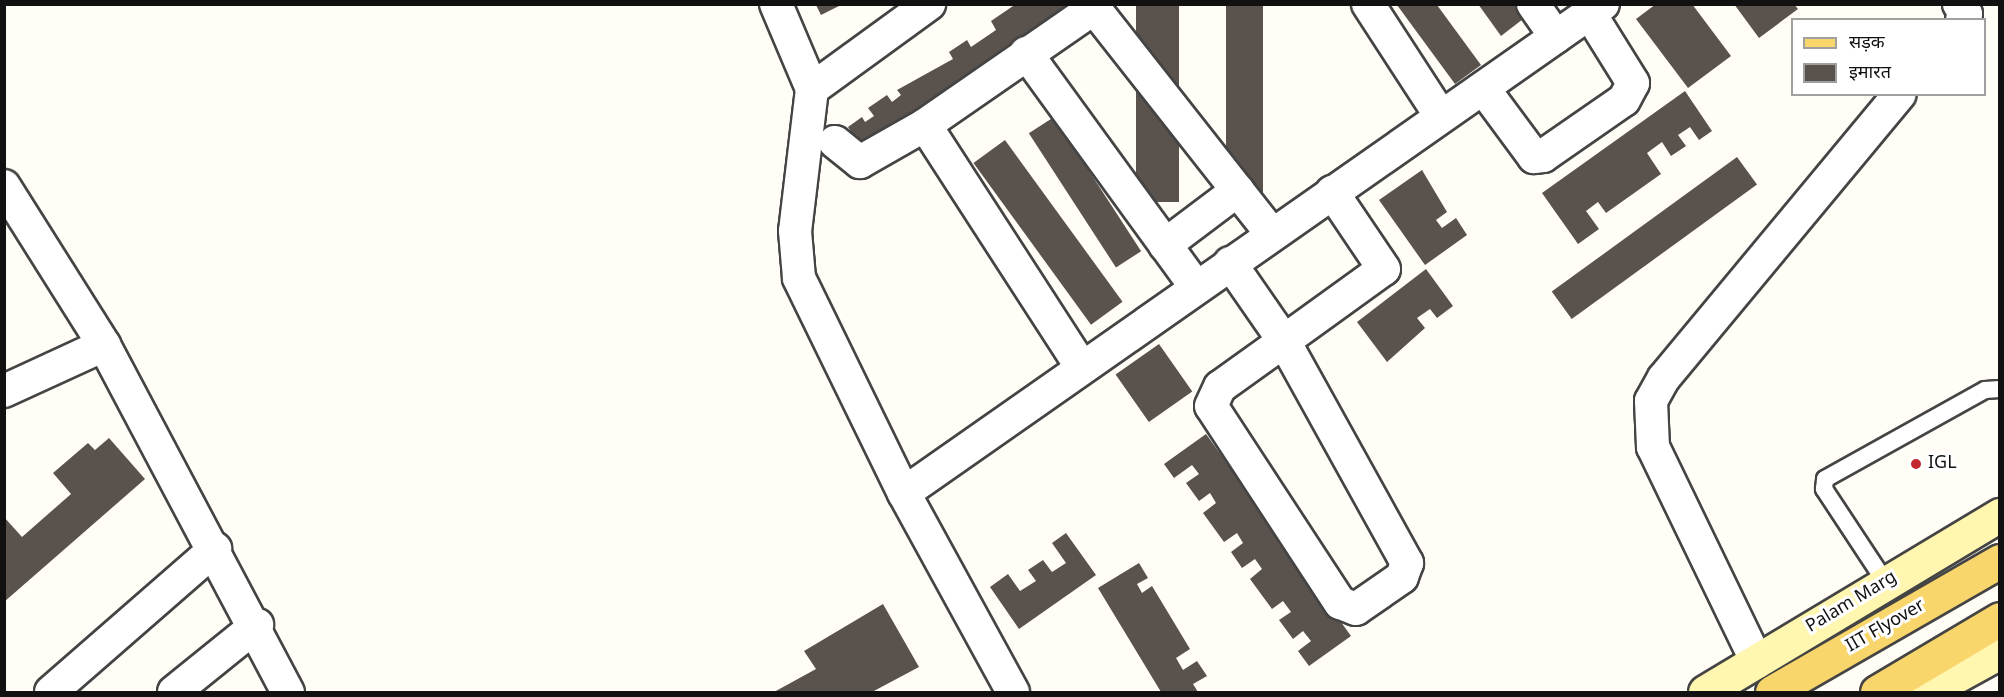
<!DOCTYPE html>
<meta charset="utf-8">
<style>
body{margin:0}
#map{position:relative;width:2004px;height:697px;overflow:hidden;background:#fffdf5;font-family:Georgia,"Noto Sans Devanagari",serif}
div>[style]{position:absolute}
[style*='--x']{left:calc(var(--x)*1px);top:calc(var(--y)*1px);width:calc(var(--w)*1px);rotate:calc(var(--a)*1deg)}
.building>*{inset:0;background:#5a524d;transform-origin:0 0}
.roads{filter:drop-shadow(2px 0 #444) drop-shadow(-2px 0 #444) drop-shadow(0 2px #444) drop-shadow(0 -2px #444)}
.service>*{height:16px;margin:-8px;padding:0 8px;transform-origin:8px;border-radius:8px;background:#fff}
.minor>*{height:32px;margin:-16px;padding:0 16px;transform-origin:16px;border-radius:16px;background:#fff}
.secondary>*{height:33px;margin:-16.5px;padding:0 16.5px;transform-origin:16.5px;border-radius:16.5px;background:#fff6b0}
.primary>*{height:33px;margin:-16.5px;padding:0 16.5px;transform-origin:16.5px;border-radius:16.5px;background:#f9d66b}
.dots>*{width:16px;height:16px;translate:-50% -50%;box-sizing:border-box;border:3px solid #fff;border-radius:50%}
span{translate:-50% -50%;white-space:nowrap;text-align:center;line-height:1.15;-webkit-text-stroke:6px #fff;paint-order:stroke}
.poi-label{font-size:18px;color:#111}
.left{translate:0 -50%;text-align:left}
.street-label{font-size:18px;color:#111}
.frame{position:absolute;inset:0;border:6px solid #111;pointer-events:none}
.legend{position:absolute;left:1791px;top:18px;width:195px;height:78px;box-sizing:border-box;background:#fff;border:2px solid #a0a0a0;margin:0;padding:8px 10px;list-style:none;font-size:18px;color:#111}
.legend li{display:flex;align-items:center;gap:12px;height:30px}
.legend b{width:30px;border:2px solid #a0a0a0}
</style>
<div id="map">
<div class="building">
<div style="clip-path:polygon(1016px 4px,1084px 4px,866px 154px,848px 127px,862px 117px,865px 122px,874px 116px,868px 108px,887px 95px,892px 102px,901px 95px,897px 90px,953px 59px,949px 52px,967px 40px,971px 47px,996px 30px,991px 21px)"></div>
<div style="left:1136px;top:4px;width:43px;height:198px"></div>
<div style="left:1226px;top:4px;width:37px;height:191px"></div>
<div style="clip-path:polygon(1478px 4px,1526px 4px,1532px 12px,1501px 36px)"></div>
<div style="clip-path:polygon(1656px 4px,1692px 4px,1731px 56px,1688px 88px,1636px 19px)"></div>
<div style="clip-path:polygon(1734px 4px,1794px 4px,1798px 9px,1759px 38px)"></div>
<div style="clip-path:polygon(816px 5px,841px 5px,821px 15px)"></div>
<div style="clip-path:polygon(1397px 5px,1437px 5px,1481px 65px,1455px 84px)"></div>
<div style="clip-path:polygon(1685px 91px,1712px 131px,1699px 140px,1690px 127px,1678px 135px,1686px 146px,1671px 156px,1662px 142px,1647px 153px,1661px 174px,1606px 213px,1598px 202px,1586px 211px,1599px 229px,1578px 244px,1542px 193px)"></div>
<div style="left:1054px;top:117px;width:160px;height:30px;rotate:57deg"></div>
<div style="left:1005px;top:140px;width:200px;height:39px;rotate:54deg"></div>
<div style="left:1737px;top:157px;width:34px;height:229px;rotate:54deg"></div>
<div style="clip-path:polygon(1422px 170px,1447px 212px,1436px 220px,1442px 228px,1456px 218px,1467px 235px,1425px 265px,1379px 200px)"></div>
<div style="clip-path:polygon(1426px 269px,1453px 306px,1437px 318px,1430px 309px,1417px 318px,1425px 328px,1387px 362px,1357px 322px)"></div>
<div style="left:1159px;top:344px;width:58px;height:53px;rotate:55deg"></div>
<div style="clip-path:polygon(1206px 434px,1351px 636px,1309px 666px,1298px 651px,1311px 641px,1303px 631px,1293px 639px,1279px 620px,1291px 612px,1283px 601px,1272px 609px,1250px 579px,1262px 569px,1255px 559px,1242px 568px,1231px 552px,1243px 543px,1237px 533px,1224px 542px,1203px 513px,1216px 503px,1210px 493px,1199px 501px,1186px 483px,1199px 474px,1192px 465px,1174px 478px,1164px 464px)"></div>
<div style="clip-path:polygon(109px 438px,145px 479px,4px 602px,4px 517px,22px 537px,71px 494px,53px 473px,88px 443px,95px 450px)"></div>
<div style="clip-path:polygon(1066px 533px,1096px 575px,1019px 629px,990px 587px,1008px 574px,1020px 591px,1036px 581px,1028px 570px,1043px 560px,1052px 572px,1066px 563px,1052px 543px)"></div>
<div style="clip-path:polygon(1139px 563px,1148px 578px,1137px 584px,1142px 593px,1152px 586px,1190px 649px,1176px 658px,1183px 670px,1197px 661px,1207px 676px,1193px 684px,1198px 692px,1161px 692px,1098px 588px)"></div>
<div style="clip-path:polygon(883px 604px,919px 667px,872px 692px,774px 692px,816px 669px,804px 651px)"></div>
</div>
<div class="roads">
<div class="service">
<div style="--x:1886;--y:583;--w:113;--a:-123.4"></div>
<div style="--x:1824;--y:489;--w:10;--a:-84"></div>
<div style="--x:1825;--y:479;--w:183;--a:-29.1"></div>
<div style="--x:1985;--y:390;--w:15;--a:-4"></div>
</div>
<div class="minor">
<div style="--x:776;--y:4;--w:92;--a:67"></div>
<div style="--x:812;--y:89;--w:143;--a:96.8"></div>
<div style="--x:795;--y:231;--w:47;--a:85.1"></div>
<div style="--x:799;--y:278;--w:239;--a:64"></div>
<div style="--x:904;--y:493;--w:227;--a:61.3"></div>
<div style="--x:1368;--y:4;--w:132;--a:57"></div>
<div style="--x:1533;--y:4;--w:40;--a:55.1"></div>
<div style="--x:1959;--y:4;--w:12;--a:55"></div>
<div style="--x:1966;--y:14;--w:7;--a:124"></div>
<div style="--x:1026;--y:53;--w:289;--a:54"></div>
<div style="--x:1483;--y:88;--w:86;--a:53.5"></div>
<div style="--x:1534;--y:157;--w:9;--a:-6"></div>
<div style="--x:1543;--y:156;--w:98;--a:-34.7"></div>
<div style="--x:1624;--y:100;--w:19;--a:-62"></div>
<div style="--x:1633;--y:83;--w:81;--a:-121.9"></div>
<div style="--x:812;--y:89;--w:145;--a:-36"></div>
<div style="--x:925;--y:125;--w:287;--a:57.1"></div>
<div style="--x:835;--y:142;--w:32;--a:39"></div>
<div style="--x:860;--y:162;--w:75;--a:-29.6"></div>
<div style="--x:925;--y:125;--w:206;--a:-34.7"></div>
<div style="--x:1094;--y:8;--w:288;--a:51.8"></div>
<div style="--x:4;--y:186;--w:188;--a:57.8"></div>
<div style="--x:104;--y:345;--w:393;--a:62.1"></div>
<div style="--x:1165;--y:245;--w:91;--a:-37"></div>
<div style="--x:1230;--y:263;--w:95;--a:55.3"></div>
<div style="--x:1284;--y:341;--w:254;--a:61"></div>
<div style="--x:1407;--y:563;--w:15;--a:110"></div>
<div style="--x:1402;--y:577;--w:56;--a:145.2"></div>
<div style="--x:1356;--y:609;--w:17;--a:-159"></div>
<div style="--x:1340;--y:603;--w:235;--a:-123.2"></div>
<div style="--x:1211;--y:406;--w:21;--a:-65"></div>
<div style="--x:1220;--y:387;--w:79;--a:-35.7"></div>
<div style="--x:1284;--y:341;--w:123;--a:-35.8"></div>
<div style="--x:1384;--y:269;--w:93;--a:-124"></div>
<div style="--x:4;--y:391;--w:110;--a:-24.7"></div>
<div style="--x:904;--y:493;--w:853;--a:-34.98"></div>
<div style="--x:1757;--y:662;--w:239;--a:-115.8"></div>
<div style="--x:1653;--y:447;--w:46;--a:-92.5"></div>
<div style="--x:1651;--y:401;--w:26;--a:-61"></div>
<div style="--x:1664;--y:378;--w:369;--a:-50.3"></div>
<div style="--x:51;--y:692;--w:218;--a:-41.1"></div>
<div style="--x:174;--y:692;--w:107;--a:-38.9"></div>
</div>
<div class="secondary">
<div style="--x:1705;--y:692;--w:344;--a:-31"></div>
<div style="--x:1927;--y:692;--w:83;--a:-28.7"></div>
</div>
<div class="primary">
<div style="--x:1772;--y:692;--w:263;--a:-29.9"></div>
<div style="--x:1877;--y:692;--w:143;--a:-30.7"></div>
</div>
</div>
<div class="dots">
<div style="left:1916px;top:464px;background:#c4262e"></div>
</div>
<div class="poi-label">
<span class="left" style="left:1928px;top:464px">IGL</span>
</div>
<div class="street-label">
<span style="left:1852px;top:603px;rotate:-31deg">Palam Marg</span>
<span style="left:1886px;top:627px;rotate:-30deg">IIT Flyover</span>
</div>
<div class="frame"></div>
<ul class="legend">
<li><b style="height:8px;background:#f9d66b"></b>सड़क</li>
<li><b style="height:16px;background:#5a524d"></b>इमारत</li>
</ul>
</div>
